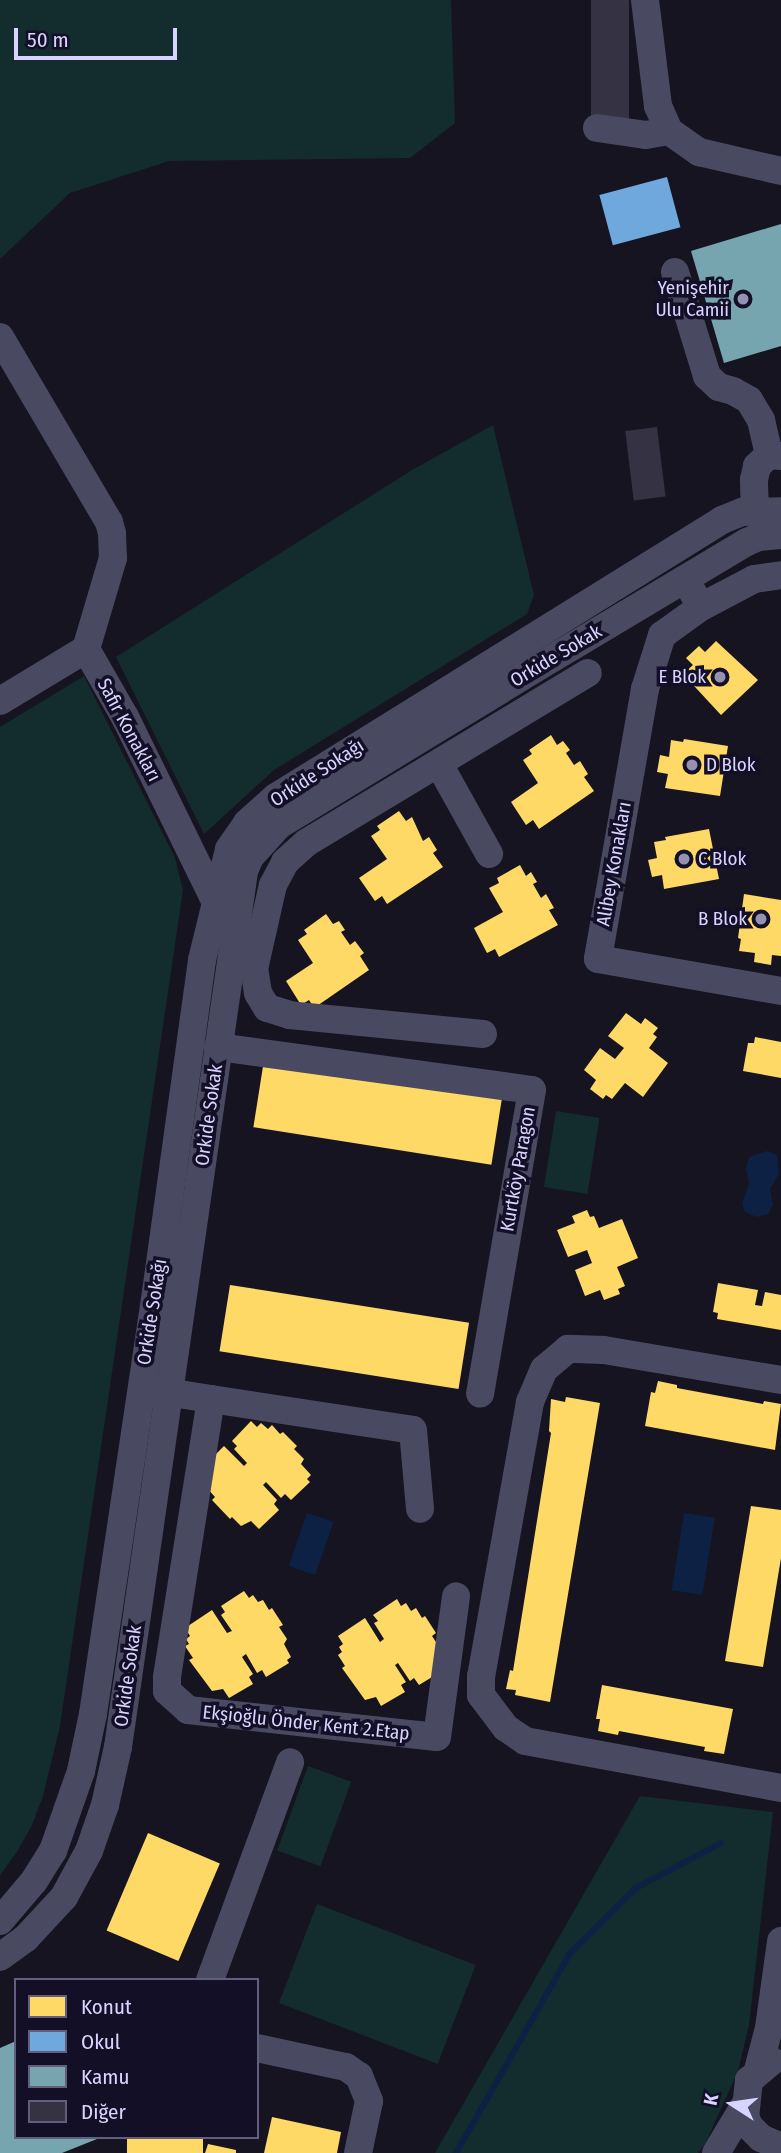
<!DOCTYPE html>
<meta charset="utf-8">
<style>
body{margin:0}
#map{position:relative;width:781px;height:2153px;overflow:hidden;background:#161421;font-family:"Fira Sans Condensed",sans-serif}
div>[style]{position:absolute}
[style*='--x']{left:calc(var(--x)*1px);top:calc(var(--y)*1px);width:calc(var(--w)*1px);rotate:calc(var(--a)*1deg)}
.green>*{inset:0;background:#132c2d;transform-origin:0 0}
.water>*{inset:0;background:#0d2144;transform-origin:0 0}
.homes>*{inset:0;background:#ffd966;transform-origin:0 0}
.schools>*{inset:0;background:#6fa8dc;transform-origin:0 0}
.public>*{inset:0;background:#76a5af}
.stream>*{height:6px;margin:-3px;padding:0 3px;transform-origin:3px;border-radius:3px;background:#0d2144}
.building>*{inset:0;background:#343243;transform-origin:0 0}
.minor>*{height:28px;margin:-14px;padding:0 14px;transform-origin:14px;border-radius:14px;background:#4a4962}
.dots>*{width:19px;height:19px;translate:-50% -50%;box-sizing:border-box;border:4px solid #130f26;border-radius:50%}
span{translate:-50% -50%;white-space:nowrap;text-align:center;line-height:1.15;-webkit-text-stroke:7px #130f26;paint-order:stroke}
.poi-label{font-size:19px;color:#d9d4ff}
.right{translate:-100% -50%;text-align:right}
.left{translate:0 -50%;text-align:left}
.street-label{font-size:19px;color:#d9d4ff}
.legend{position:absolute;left:14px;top:1978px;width:245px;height:161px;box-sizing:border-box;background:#130f26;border:2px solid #625e7d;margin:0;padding:9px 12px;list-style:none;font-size:21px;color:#d9d4ff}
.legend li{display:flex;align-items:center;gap:14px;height:35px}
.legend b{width:35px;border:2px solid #625e7d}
.north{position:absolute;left:697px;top:2069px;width:70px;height:70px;-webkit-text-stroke:5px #130f26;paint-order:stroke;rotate:282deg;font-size:19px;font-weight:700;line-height:28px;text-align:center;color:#d9d4ff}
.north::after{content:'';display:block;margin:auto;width:24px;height:32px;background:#d9d4ff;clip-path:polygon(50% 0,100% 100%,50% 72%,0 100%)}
.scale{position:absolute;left:14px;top:28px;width:163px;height:32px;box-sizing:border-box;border:4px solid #d9d4ff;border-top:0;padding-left:9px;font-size:21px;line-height:24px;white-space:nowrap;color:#d9d4ff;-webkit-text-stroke:5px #130f26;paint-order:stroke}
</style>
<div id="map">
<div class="green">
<div style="clip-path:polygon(0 0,451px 0,455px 123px,410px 158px,169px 161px,70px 193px,0 259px)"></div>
<div style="clip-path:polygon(493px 425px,534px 595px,527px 614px,274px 770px,204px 834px,116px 657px,412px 470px)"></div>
<div style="clip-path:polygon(84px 676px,175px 858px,183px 890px,60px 1726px,43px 1796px,32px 1825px,17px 1852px,0 1875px,0 727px)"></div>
<div style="left:556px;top:1111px;width:44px;height:77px;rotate:9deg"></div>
<div style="left:308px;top:1766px;width:46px;height:90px;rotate:20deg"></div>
<div style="clip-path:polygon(640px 1796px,773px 1812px,749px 2025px,738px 2071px,706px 2142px,698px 2153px,435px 2153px)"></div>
<div style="left:317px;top:1904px;width:170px;height:106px;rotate:21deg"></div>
</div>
<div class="water">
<div style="clip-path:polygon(767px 1151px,777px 1155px,779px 1174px,770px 1189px,773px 1205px,768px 1214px,757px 1217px,745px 1212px,742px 1203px,749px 1184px,746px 1169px,749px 1157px)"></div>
<div style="left:307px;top:1513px;width:28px;height:56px;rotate:19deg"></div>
<div style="left:684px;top:1513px;width:31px;height:78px;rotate:9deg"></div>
</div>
<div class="homes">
<div style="clip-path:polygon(716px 641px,758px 680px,721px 715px,683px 674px,693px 665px,686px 658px,699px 646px,705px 652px)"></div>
<div style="clip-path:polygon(551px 735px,557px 745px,563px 741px,570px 750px,566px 753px,574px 765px,580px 761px,588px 774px,584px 777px,594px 791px,539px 829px,533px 820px,526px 825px,511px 802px,538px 783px,523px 760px,532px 754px,529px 750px)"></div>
<div style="clip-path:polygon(684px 739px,728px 746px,720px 796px,665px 788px,668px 774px,657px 772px,660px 755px,669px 757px,671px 740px,683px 742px)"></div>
<div style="clip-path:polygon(399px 811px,406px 821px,412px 817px,423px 841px,429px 837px,437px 850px,433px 853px,443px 867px,387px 904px,382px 896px,375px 901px,359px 878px,387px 859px,371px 836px,380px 830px,377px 826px)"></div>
<div style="clip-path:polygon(709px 829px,719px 879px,664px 889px,662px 875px,652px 877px,648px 860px,657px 858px,654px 842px,666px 840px,665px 837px)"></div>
<div style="clip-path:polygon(520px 865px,526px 876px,531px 872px,537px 882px,533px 884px,541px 898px,546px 894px,554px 908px,549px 910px,558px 925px,499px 957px,495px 949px,487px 953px,474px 928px,503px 912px,489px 888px,499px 883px,497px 878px)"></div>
<div style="clip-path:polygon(744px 894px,781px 900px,781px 956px,772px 955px,771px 965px,754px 962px,755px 953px,739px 951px,741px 939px,738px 938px)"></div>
<div style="clip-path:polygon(326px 914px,333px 924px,339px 921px,345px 930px,341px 932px,350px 945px,355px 941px,364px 953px,360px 956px,369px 970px,314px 1008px,309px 1000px,301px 1005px,286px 981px,313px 963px,298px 940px,307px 934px,304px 930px)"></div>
<div style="clip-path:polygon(626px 1013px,641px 1024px,645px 1018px,658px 1028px,653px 1034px,657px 1037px,649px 1048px,668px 1063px,643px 1097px,625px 1083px,612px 1099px,606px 1095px,603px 1099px,590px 1089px,596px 1080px,584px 1070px,600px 1048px,615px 1059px,624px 1048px,608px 1036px)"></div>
<div style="clip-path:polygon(755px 1037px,781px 1042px,781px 1078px,743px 1071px,748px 1043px,754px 1043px)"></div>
<div style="left:264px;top:1060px;width:241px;height:68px;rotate:9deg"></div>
<div style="clip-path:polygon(587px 1210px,590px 1217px,594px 1216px,599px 1228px,622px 1219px,638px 1258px,617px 1267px,625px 1286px,618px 1289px,620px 1294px,604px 1300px,600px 1290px,585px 1296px,575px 1270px,592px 1263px,587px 1250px,568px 1257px,557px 1230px,575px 1223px,572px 1216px)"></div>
<div style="clip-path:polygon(718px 1283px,758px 1290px,755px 1305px,762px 1306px,765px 1292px,781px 1295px,781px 1330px,717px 1319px,718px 1313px,713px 1312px)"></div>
<div style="left:230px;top:1285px;width:242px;height:67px;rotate:9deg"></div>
<div style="clip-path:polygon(658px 1381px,677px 1385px,677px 1388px,763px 1404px,764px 1401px,781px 1404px,775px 1450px,645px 1426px,651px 1392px,655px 1393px)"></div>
<div style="clip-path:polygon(566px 1397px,600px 1403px,550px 1702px,515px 1695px,516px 1690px,506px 1689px,510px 1670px,513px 1671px,551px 1433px,549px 1431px,551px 1399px,565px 1402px)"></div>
<div style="clip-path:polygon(251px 1421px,257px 1427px,261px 1423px,268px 1429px,272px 1425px,280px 1434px,283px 1432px,297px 1446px,294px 1449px,304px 1459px,301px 1464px,311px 1475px,307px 1479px,310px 1482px,291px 1500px,285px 1494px,281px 1498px,266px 1482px,263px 1485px,277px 1500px,274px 1504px,279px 1510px,259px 1529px,251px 1521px,241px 1526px,232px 1517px,230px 1519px,212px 1500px,215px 1497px,206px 1487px,201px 1469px,224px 1446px,244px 1466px,247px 1463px,234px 1449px,237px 1446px,232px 1441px)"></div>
<div style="clip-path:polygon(751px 1506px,781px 1510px,781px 1558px,763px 1667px,725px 1661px)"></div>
<div style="clip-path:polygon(244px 1591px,249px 1598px,253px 1595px,258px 1602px,263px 1600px,269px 1610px,272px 1608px,283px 1625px,279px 1627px,287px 1639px,284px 1644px,291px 1657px,287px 1660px,289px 1663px,266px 1677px,262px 1670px,257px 1673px,246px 1654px,242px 1657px,253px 1674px,249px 1677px,253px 1684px,229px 1698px,223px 1689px,212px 1691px,189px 1660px,193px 1658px,185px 1646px,189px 1644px,186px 1639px,190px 1636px,185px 1628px,212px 1610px,227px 1633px,232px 1631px,221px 1615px,225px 1612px,221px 1606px)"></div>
<div style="clip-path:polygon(397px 1599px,401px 1606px,406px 1603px,411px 1611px,416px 1608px,422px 1618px,425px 1616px,436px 1633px,432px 1636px,440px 1648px,442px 1671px,419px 1685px,414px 1678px,410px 1681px,398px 1663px,395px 1665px,406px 1682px,401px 1685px,405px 1692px,381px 1706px,376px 1697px,365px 1700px,342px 1668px,345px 1666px,338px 1655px,342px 1652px,339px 1647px,343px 1644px,338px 1636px,365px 1618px,380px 1642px,384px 1639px,374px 1623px,378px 1621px,373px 1615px)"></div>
<div style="clip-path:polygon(602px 1685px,733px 1709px,724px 1754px,704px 1751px,705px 1747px,619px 1731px,618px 1735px,598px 1731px,600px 1719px,596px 1719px)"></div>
<div style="left:148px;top:1833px;width:78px;height:106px;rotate:23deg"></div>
<div style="clip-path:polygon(272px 2117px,341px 2132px,337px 2153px,264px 2153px)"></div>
<div style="left:127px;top:2137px;width:76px;height:16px"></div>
<div style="clip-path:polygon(208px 2144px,236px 2150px,236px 2153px,205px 2153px)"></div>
</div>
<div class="schools">
<div style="left:667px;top:177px;width:52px;height:70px;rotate:75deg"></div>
</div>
<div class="public">
<div style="clip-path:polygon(781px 224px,781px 346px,724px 363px,691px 251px)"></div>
<div style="clip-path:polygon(16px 2041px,16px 2137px,102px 2137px,62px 2153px,0 2153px,0 2048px)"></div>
</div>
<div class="stream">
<div style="--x:456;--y:2153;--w:230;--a:-60.3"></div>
<div style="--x:570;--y:1953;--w:93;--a:-44.6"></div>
<div style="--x:636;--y:1888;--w:96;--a:-27.9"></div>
</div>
<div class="building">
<div style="left:591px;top:0;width:38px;height:121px"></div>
<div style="left:657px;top:427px;width:70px;height:32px;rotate:83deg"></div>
</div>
<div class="minor">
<div style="--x:645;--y:0;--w:107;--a:83"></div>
<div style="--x:658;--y:106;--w:27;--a:66"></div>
<div style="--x:669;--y:131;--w:37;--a:35"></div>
<div style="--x:699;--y:152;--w:84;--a:13"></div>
<div style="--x:597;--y:128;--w:49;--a:8.1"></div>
<div style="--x:646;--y:135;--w:23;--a:-10"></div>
<div style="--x:675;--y:272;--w:109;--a:72.9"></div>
<div style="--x:707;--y:376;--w:16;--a:43"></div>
<div style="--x:719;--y:387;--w:15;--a:16"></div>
<div style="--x:733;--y:391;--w:18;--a:29"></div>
<div style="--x:749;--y:400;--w:23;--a:59"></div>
<div style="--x:761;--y:420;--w:36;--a:77"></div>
<div style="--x:0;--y:337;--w:215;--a:59.5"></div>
<div style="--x:109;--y:522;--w:11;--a:75"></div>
<div style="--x:112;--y:533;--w:25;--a:88"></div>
<div style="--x:113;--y:558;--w:95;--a:106.5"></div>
<div style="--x:755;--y:512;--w:32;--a:-92"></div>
<div style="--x:754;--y:480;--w:14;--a:-78"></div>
<div style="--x:757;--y:466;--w:16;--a:-43"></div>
<div style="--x:769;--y:455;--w:12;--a:5"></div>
<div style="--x:685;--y:579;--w:32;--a:60"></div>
<div style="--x:701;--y:607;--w:48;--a:144.3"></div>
<div style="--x:662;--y:635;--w:57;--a:107.5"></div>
<div style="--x:645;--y:689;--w:274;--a:99.9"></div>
<div style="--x:598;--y:959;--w:186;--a:9.9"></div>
<div style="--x:701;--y:607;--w:60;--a:-27.8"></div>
<div style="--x:754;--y:579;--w:27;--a:-8"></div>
<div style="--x:86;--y:649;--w:78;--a:60.2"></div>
<div style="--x:125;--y:717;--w:205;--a:63.9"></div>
<div style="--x:0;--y:701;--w:100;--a:-31.2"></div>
<div style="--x:439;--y:764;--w:103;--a:60.9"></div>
<div style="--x:483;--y:1034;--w:194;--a:-174.4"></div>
<div style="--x:290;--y:1015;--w:24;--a:-163"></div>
<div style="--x:267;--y:1008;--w:17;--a:-121"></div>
<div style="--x:258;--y:993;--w:24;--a:-99"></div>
<div style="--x:254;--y:969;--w:86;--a:-77.3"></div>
<div style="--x:273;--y:885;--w:26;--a:-62"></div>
<div style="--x:285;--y:862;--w:28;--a:-42"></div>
<div style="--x:306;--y:843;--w:329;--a:-31.1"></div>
<div style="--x:218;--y:1047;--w:317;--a:7.8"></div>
<div style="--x:532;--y:1090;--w:308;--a:99.7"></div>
<div style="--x:781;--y:1380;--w:181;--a:-170.4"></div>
<div style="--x:603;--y:1350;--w:35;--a:-178"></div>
<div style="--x:568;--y:1349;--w:31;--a:140"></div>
<div style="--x:544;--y:1369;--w:36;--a:113"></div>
<div style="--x:530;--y:1402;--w:278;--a:100.1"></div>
<div style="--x:481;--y:1676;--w:19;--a:90"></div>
<div style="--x:481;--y:1695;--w:41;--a:52.9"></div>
<div style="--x:506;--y:1728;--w:23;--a:34"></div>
<div style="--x:525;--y:1741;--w:260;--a:10.4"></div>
<div style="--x:154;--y:1390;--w:58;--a:9"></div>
<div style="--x:211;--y:1399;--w:282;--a:99"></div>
<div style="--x:167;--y:1678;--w:13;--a:90"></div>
<div style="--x:167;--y:1691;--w:28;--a:42"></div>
<div style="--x:188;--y:1710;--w:250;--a:6.2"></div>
<div style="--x:437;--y:1737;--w:142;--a:-82.3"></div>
<div style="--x:211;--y:1399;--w:204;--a:8.7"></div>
<div style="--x:413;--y:1430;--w:79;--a:84.9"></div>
<div style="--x:0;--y:1921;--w:52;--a:-49.6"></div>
<div style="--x:34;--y:1881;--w:36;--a:-58"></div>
<div style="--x:53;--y:1851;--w:85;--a:-70.7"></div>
<div style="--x:81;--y:1771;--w:58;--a:-78.1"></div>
<div style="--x:93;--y:1714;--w:427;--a:-81.5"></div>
<div style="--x:156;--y:1292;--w:335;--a:-82.1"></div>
<div style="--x:202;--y:960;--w:114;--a:-76.3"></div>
<div style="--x:229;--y:849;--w:32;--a:-55"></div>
<div style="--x:247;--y:823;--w:39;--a:-42"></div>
<div style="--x:276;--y:797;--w:525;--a:-31.84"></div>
<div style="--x:722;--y:520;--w:22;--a:-22"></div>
<div style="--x:742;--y:512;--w:39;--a:-1"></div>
<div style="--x:0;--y:1957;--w:32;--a:-36"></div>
<div style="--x:26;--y:1938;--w:56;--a:-47.2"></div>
<div style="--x:64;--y:1897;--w:52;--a:-61.5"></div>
<div style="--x:89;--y:1851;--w:49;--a:-70.8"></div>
<div style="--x:105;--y:1805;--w:59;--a:-77.4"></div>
<div style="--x:118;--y:1747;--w:885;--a:-81.81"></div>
<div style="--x:244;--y:871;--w:15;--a:-67"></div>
<div style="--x:250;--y:857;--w:43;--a:-47.8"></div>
<div style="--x:279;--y:825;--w:284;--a:-31.4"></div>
<div style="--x:521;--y:677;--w:263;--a:-30.9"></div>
<div style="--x:747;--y:542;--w:12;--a:-24"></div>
<div style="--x:758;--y:537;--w:23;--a:-5"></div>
<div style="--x:210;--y:1980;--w:232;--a:-69.8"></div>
<div style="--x:257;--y:2048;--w:91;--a:12.1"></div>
<div style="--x:346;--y:2067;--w:16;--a:35"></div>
<div style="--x:359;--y:2076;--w:27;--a:68"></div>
<div style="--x:369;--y:2101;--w:53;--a:101.9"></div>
<div style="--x:772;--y:2061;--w:30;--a:140"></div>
<div style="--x:749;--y:2080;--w:36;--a:96"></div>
<div style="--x:745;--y:2116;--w:11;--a:68"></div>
<div style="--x:749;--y:2126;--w:17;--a:45"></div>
<div style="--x:761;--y:2138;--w:22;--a:24"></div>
<div style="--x:758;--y:2070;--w:43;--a:-75.3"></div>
<div style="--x:769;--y:2028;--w:88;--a:-82.1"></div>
<div style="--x:716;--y:2153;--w:56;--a:-58.9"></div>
</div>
<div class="dots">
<div style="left:743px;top:299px;background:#9591b1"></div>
<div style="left:720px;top:677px;background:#9591b1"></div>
<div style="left:692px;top:765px;background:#9591b1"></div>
<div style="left:684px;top:859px;background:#9591b1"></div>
<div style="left:761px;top:919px;background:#9591b1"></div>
</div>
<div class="poi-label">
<span class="right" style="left:729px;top:299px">Yenişehir<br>Ulu Camii</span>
<span class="right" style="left:706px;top:677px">E Blok</span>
<span class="left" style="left:706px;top:765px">D Blok</span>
<span class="left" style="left:698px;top:859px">C Blok</span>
<span class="right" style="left:747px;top:919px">B Blok</span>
</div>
<div class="street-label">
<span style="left:556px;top:656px;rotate:-31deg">Orkide Sokak</span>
<span style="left:129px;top:730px;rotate:62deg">Safir Konakları</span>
<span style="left:317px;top:773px;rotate:-33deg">Orkide Sokağı</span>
<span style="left:614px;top:864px;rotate:-80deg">Alibey Konakları</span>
<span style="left:209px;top:1115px;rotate:-82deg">Orkide Sokak</span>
<span style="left:518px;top:1169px;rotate:-80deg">Kurtköy Paragon</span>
<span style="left:152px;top:1312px;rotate:-81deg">Orkide Sokağı</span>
<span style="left:128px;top:1676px;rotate:-82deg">Orkide Sokak</span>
<span style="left:306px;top:1723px;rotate:6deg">Ekşioğlu Önder Kent 2.Etap</span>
</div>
<ul class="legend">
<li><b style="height:19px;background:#ffd966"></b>Konut</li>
<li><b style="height:19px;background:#6fa8dc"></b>Okul</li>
<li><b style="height:19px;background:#76a5af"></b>Kamu</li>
<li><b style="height:19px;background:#343243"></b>Diğer</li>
</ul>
<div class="north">K</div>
<div class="scale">50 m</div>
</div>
